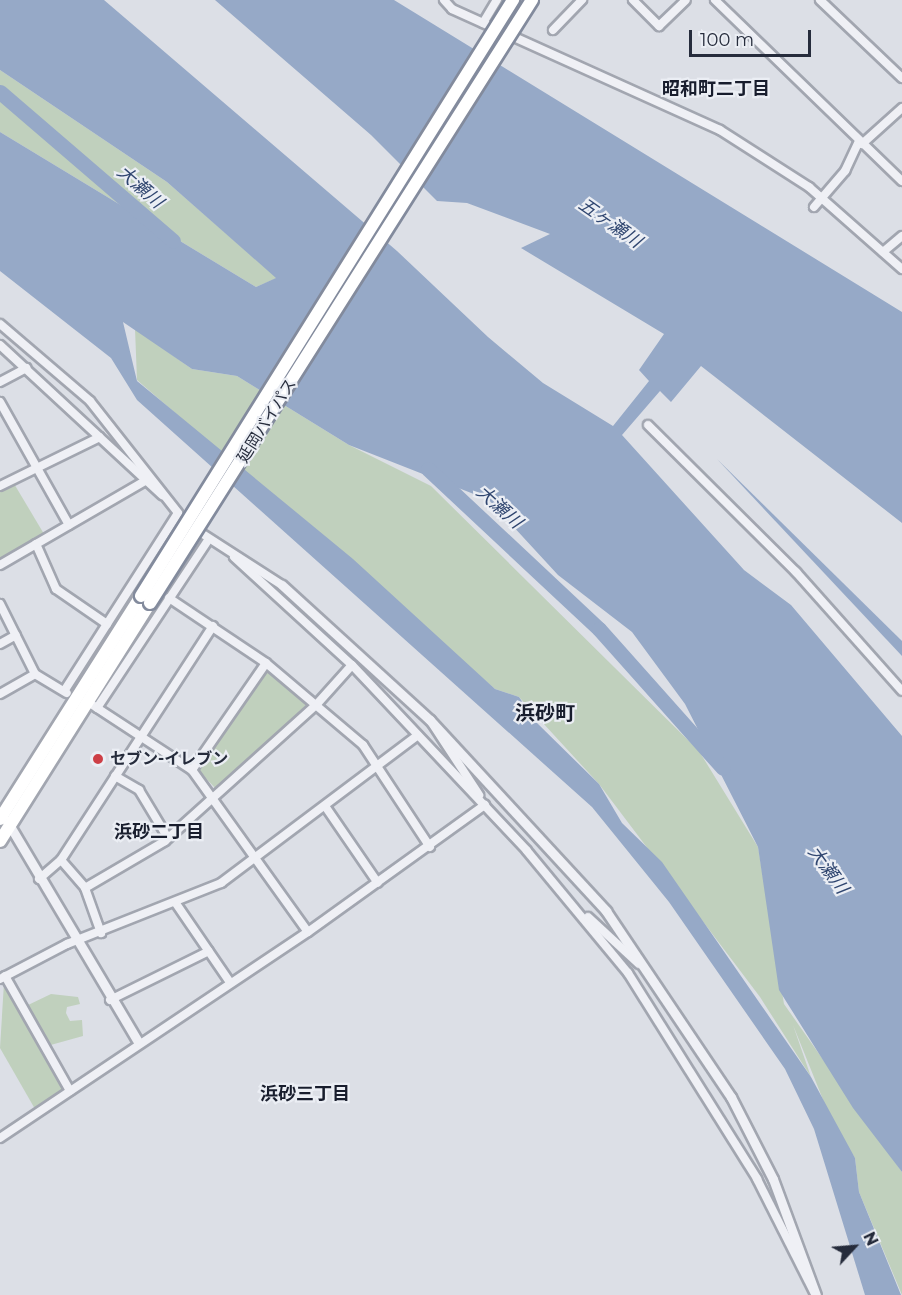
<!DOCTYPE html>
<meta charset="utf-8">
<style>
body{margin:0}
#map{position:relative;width:902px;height:1295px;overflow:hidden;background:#dcdfe6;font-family:Montserrat,"Noto Sans JP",sans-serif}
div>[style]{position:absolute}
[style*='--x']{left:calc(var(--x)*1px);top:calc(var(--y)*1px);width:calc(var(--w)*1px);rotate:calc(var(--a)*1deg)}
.green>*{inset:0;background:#c0d0bd}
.water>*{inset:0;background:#96a9c7}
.river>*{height:15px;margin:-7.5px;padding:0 7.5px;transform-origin:7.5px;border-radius:7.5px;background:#96a9c7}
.roads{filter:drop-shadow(2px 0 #a2a6b0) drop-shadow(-2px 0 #a2a6b0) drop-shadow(0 2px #a2a6b0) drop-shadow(0 -2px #a2a6b0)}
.minor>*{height:8px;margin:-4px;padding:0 4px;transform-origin:4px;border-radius:4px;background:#eff0f5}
.tertiary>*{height:9px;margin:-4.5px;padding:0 4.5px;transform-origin:4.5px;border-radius:4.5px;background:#eff0f5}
.trunk>*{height:12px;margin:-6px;padding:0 6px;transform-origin:6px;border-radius:6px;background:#fff}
.bridges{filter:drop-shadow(2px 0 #838b9d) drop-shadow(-2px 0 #838b9d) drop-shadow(0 2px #838b9d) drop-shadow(0 -2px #838b9d)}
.trunk-bridge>*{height:12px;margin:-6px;padding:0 6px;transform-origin:6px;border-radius:6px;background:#fff}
.dots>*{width:16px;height:16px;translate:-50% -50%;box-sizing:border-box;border:3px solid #ebeef4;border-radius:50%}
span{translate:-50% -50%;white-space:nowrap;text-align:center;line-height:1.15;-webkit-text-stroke:4.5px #ebeef4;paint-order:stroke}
.street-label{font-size:16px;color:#262c3c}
.poi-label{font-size:16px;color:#262c3c;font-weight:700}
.left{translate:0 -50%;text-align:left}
.neighbourhood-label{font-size:18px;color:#181d2d;font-weight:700}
.water-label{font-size:18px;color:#304670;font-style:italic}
.quarter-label{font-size:20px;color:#181d2d;font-weight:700}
.north{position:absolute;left:824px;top:1217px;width:60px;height:60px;-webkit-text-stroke:4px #ebeef4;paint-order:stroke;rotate:64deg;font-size:16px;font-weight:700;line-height:24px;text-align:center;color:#262c3c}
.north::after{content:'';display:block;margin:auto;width:21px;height:27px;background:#262c3c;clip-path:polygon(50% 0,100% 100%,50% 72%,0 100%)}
.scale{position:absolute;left:689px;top:30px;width:122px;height:27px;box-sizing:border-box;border:3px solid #262c3c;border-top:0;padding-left:8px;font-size:18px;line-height:21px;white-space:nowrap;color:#262c3c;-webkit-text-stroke:4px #ebeef4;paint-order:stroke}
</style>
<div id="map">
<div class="green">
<div style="clip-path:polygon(0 70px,167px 182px,277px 278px,256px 287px,0 132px)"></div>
<div style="clip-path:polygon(135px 329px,192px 369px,237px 376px,349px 445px,431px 486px,699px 751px,758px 847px,784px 1004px,902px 1172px,902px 1295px,859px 1192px,855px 1158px,834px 1127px,793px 1025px,811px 1077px,760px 997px,599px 784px,519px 697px,495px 689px,137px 380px)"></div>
<div style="clip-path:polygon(13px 482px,44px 534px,0 562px,0 489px)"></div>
<div style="clip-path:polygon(267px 670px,308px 703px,218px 791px,197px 769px)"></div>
<div style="clip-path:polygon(4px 983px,64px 1089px,35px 1109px,0 1048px)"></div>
<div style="clip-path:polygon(51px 994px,78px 997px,80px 1004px,67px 1007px,66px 1013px,70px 1021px,82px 1020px,83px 1036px,47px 1046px,26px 1006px)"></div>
</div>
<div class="water">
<div style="clip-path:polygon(0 0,104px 0,397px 251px,488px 337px,543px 383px,613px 426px,649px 381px,639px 370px,664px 334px,521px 248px,550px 234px,467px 203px,437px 201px,371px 135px,215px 0,394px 0,902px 312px,902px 523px,701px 366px,671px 402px,660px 391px,622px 435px,744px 570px,791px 605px,902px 736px,902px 1172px,853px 1108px,779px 990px,758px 847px,685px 704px,632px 632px,558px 575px,489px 500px,349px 445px,237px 376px,192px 369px,123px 322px,137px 381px,353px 559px,495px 689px,519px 697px,537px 723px,599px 784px,622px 823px,662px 862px,811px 1077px,855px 1158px,859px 1192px,901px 1295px,865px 1295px,814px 1129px,785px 1069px,669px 902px,592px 807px,137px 400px,111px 358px,0 271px,0 132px,256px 287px,276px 278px,167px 182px,0 70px)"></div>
<div style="clip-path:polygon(717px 459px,902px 641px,902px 656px)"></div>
</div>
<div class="river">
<div style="--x:0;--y:92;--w:228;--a:40.7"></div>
<div style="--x:428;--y:469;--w:234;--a:43.1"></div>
<div style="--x:599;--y:629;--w:186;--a:48.3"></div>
</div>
<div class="roads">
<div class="minor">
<div style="--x:444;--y:0;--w:12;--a:48"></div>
<div style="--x:452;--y:9;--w:294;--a:24.3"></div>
<div style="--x:720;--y:130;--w:106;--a:32.6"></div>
<div style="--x:809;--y:187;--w:124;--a:41.4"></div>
<div style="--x:633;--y:0;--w:37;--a:45"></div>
<div style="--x:659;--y:26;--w:37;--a:-44"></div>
<div style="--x:715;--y:0;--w:260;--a:44.1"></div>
<div style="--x:820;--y:0;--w:113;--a:43.6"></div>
<div style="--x:483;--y:23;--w:27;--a:-59"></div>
<div style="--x:553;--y:30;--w:42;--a:-46"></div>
<div style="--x:862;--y:144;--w:54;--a:-42"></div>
<div style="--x:814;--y:207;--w:48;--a:-49.3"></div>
<div style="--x:845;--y:171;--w:33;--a:-65"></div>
<div style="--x:883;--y:252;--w:25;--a:-40"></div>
<div style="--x:0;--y:324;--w:118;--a:40.5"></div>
<div style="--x:90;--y:401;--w:142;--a:51.8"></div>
<div style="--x:178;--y:513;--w:211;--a:122.6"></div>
<div style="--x:0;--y:345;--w:221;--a:42.8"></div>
<div style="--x:0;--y:382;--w:30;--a:-28"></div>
<div style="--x:0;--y:402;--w:141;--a:60.7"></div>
<div style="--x:648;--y:425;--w:209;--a:44.8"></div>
<div style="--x:796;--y:572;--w:159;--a:48.3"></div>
<div style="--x:0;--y:486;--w:111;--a:-26.1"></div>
<div style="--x:195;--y:529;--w:103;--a:32.8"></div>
<div style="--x:36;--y:544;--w:49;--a:66"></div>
<div style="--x:56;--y:589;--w:62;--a:34.5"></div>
<div style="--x:234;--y:557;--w:160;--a:42.5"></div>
<div style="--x:352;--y:665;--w:255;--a:46.7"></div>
<div style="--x:527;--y:851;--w:158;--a:50.4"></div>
<div style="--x:628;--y:973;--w:243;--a:57.9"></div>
<div style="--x:757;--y:1179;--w:127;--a:63.2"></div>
<div style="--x:0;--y:565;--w:168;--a:-30.1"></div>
<div style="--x:169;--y:598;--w:117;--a:33.8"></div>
<div style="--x:266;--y:663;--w:127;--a:40.2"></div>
<div style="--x:363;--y:745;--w:122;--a:56.7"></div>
<div style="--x:0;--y:604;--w:78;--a:63.4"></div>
<div style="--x:35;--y:674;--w:37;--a:31"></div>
<div style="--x:0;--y:644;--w:18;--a:-29"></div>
<div style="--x:0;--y:694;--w:40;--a:-29.7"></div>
<div style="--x:88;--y:702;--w:124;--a:33.2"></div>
<div style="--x:192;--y:770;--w:199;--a:54.4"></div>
<div style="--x:97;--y:708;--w:199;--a:-56.5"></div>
<div style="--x:430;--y:720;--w:90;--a:56.8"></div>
<div style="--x:192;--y:770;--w:130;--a:-55.3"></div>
<div style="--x:115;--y:776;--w:28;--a:30"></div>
<div style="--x:139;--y:790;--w:56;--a:58.9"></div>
<div style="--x:325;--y:806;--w:93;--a:55.5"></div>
<div style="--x:61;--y:860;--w:37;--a:49"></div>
<div style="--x:85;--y:888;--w:48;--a:70.4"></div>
<div style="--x:39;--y:879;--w:29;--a:-41"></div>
<div style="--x:61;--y:860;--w:279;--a:-57"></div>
<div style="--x:85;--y:888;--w:93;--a:-30.4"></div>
<div style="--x:165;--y:841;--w:205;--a:-42"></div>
<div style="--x:317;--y:704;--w:52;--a:-48.1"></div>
<div style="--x:175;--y:902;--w:96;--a:55.6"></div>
<div style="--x:588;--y:917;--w:69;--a:42.7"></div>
<div style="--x:5;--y:976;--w:132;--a:60.5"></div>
<div style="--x:0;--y:979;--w:76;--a:-27.6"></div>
<div style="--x:67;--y:944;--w:166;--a:-21.6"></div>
<div style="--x:221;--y:883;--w:246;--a:-36.9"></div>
<div style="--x:110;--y:1000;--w:110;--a:-26.3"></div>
<div style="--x:0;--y:1138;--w:371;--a:-33.8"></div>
<div style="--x:308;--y:932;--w:218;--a:-35.7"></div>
</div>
<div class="tertiary">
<div style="--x:282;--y:585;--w:200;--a:42.4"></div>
<div style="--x:430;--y:720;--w:260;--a:47.3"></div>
<div style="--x:606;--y:911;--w:224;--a:56.1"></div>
<div style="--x:731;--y:1097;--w:92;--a:62.9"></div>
<div style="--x:773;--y:1179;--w:124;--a:69.7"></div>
<div style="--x:7;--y:821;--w:258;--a:59.3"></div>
</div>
<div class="trunk">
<div style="--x:0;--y:819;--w:264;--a:-57.7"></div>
<div style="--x:0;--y:841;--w:281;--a:-57.8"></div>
</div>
</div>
<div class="bridges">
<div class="trunk-bridge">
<div style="--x:141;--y:596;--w:703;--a:-58.03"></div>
<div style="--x:150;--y:603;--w:714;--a:-57.65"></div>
</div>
</div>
<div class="dots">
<div style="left:98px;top:759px;background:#cd3f46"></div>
</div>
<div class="street-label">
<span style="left:267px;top:421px;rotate:-58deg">延岡バイパス</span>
</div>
<div class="poi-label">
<span class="left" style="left:110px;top:759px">セブン-イレブン</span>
</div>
<div class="neighbourhood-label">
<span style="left:716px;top:89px">昭和町二丁目</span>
<span style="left:159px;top:832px">浜砂二丁目</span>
<span style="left:305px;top:1094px">浜砂三丁目</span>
</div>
<div class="water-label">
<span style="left:140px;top:187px;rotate:41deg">大瀬川</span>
<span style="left:610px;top:223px;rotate:35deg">五ヶ瀬川</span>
<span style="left:499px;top:507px;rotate:42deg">大瀬川</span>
<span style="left:828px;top:870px;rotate:54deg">大瀬川</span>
</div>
<div class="quarter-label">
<span style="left:545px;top:713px">浜砂町</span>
</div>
<div class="north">N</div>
<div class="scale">100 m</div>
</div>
